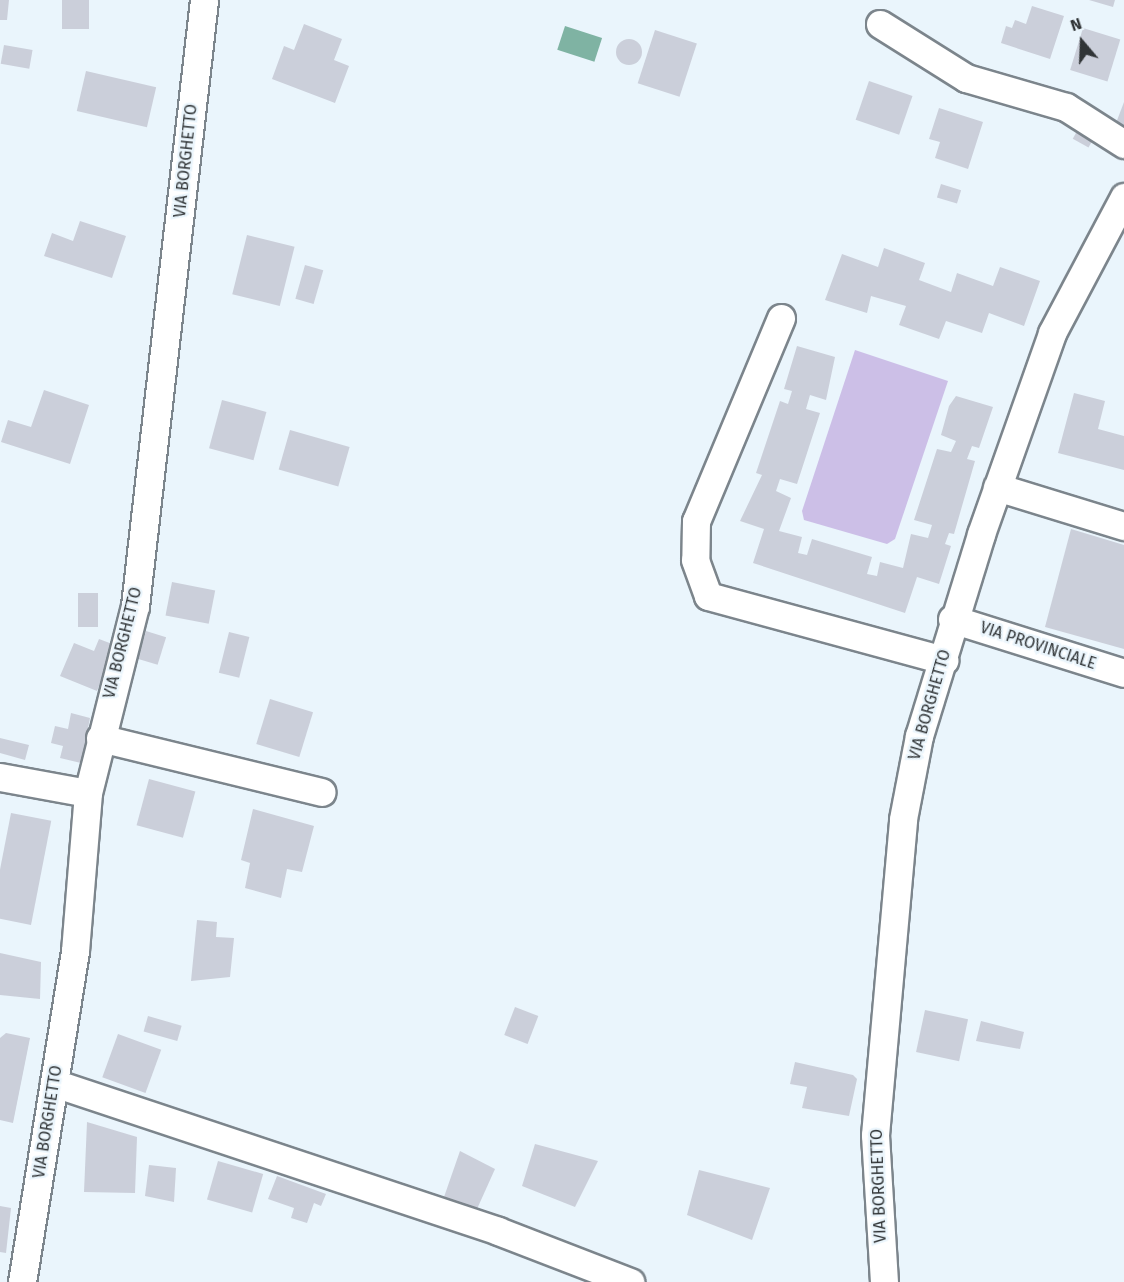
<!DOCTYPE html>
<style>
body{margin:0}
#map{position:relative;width:1124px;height:1282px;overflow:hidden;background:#eaf5fc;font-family:"Fira Sans",sans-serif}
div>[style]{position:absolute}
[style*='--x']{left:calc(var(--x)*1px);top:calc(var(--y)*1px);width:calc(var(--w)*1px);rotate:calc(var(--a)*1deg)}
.green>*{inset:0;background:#ccbfe7}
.water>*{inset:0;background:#7fb3a3;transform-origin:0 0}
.building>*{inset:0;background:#cbcfda;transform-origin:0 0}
.round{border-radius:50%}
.roads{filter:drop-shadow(2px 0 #7c858c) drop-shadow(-2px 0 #7c858c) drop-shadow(0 2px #7c858c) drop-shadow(0 -2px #7c858c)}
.minor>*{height:27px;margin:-13.5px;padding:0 13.5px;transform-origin:13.5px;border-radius:13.5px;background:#fff}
span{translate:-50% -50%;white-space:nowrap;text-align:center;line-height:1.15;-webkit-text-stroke:4.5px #eaf5fc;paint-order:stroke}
.street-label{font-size:16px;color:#313537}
.north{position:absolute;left:1052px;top:12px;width:60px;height:60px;-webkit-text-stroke:4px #eaf5fc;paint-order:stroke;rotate:341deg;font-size:16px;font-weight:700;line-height:24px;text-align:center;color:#313537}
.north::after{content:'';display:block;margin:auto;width:21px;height:27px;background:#313537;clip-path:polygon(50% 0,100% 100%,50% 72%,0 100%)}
</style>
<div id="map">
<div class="green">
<div style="clip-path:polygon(855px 350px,948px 381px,895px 539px,887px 544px,804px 520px,802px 511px)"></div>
</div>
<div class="water">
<div style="left:565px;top:26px;width:39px;height:25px;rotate:18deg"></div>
</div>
<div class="building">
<div style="clip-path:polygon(0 0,9px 0,7px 20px,0 20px)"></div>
<div style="left:62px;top:0;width:27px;height:29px"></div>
<div style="clip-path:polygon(1089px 0,1115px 0,1113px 7px)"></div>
<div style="clip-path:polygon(1032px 6px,1064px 16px,1050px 59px,1001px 43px,1006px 26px,1012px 28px,1015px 20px,1026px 24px)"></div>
<div style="clip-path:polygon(304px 24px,342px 39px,334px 60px,349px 66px,335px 103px,272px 79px,284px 46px,294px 50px)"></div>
<div style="left:1083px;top:28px;width:39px;height:44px;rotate:17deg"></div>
<div style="left:655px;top:30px;width:44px;height:56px;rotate:18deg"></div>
<div class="round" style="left:616px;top:39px;width:26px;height:26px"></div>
<div style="left:4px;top:45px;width:29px;height:19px;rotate:10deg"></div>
<div style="left:86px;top:71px;width:72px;height:41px;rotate:13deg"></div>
<div style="left:869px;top:81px;width:46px;height:41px;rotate:19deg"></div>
<div style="clip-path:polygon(1124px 102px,1124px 135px,1113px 131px)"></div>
<div style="clip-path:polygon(939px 108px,983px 122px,968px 169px,935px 158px,940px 142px,929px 139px)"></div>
<div style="left:1081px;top:124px;width:18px;height:17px;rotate:29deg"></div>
<div style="left:941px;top:184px;width:21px;height:14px;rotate:17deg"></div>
<div style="clip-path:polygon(80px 221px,126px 236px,112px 278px,44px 256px,52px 233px,73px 241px)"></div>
<div style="left:247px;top:235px;width:49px;height:61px;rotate:14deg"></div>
<div style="clip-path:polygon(884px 248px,925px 263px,919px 280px,951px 292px,957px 273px,993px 286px,1000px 267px,1040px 281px,1024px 326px,989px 313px,982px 333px,946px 321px,939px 339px,899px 325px,906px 306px,871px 296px,867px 313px,825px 300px,842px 254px,878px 267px)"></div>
<div style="left:305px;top:265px;width:19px;height:35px;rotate:16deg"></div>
<div style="clip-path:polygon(797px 346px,835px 357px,826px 400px,810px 395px,806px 409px,820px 413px,797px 484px,780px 479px,776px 491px,791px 498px,779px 531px,802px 537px,798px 553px,807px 555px,812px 539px,872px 557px,867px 574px,877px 576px,880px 562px,903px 568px,911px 534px,928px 538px,932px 525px,914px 520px,937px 449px,951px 452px,956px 441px,941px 435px,949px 406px,956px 396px,993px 407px,979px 448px,972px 446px,967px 459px,975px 461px,954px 534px,949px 533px,945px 544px,951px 546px,939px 584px,917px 577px,905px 613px,753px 563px,764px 529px,740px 521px,762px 475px,756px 473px,780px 401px,788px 404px,792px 391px,784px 389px)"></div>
<div style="clip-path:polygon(44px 390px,89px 405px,70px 464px,1px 442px,8px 420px,31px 427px)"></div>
<div style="clip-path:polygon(1074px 393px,1105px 401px,1098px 429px,1124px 436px,1124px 470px,1058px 453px)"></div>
<div style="left:222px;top:400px;width:46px;height:50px;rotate:15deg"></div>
<div style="left:290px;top:430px;width:62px;height:41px;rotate:16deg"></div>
<div style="clip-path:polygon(1071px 529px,1124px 545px,1124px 649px,1045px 627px)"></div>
<div style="left:172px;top:582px;width:44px;height:34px;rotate:11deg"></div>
<div style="left:78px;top:593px;width:20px;height:34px"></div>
<div style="left:146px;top:631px;width:21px;height:29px;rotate:17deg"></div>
<div style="left:229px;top:632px;width:21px;height:42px;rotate:14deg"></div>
<div style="clip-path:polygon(99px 639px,115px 645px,97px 691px,60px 676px,74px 643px,94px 651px)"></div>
<div style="left:270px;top:699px;width:45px;height:47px;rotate:17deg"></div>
<div style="clip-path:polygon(71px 713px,90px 718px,81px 763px,60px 758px,63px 746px,51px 743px,55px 726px,68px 729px)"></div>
<div style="clip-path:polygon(0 738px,29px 745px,25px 760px,0 753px)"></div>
<div style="left:149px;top:779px;width:48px;height:48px;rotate:15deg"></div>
<div style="clip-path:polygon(253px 809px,314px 826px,302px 872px,287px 869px,281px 898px,245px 888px,250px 863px,241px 860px)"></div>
<div style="left:11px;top:813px;width:41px;height:106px;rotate:11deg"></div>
<div style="clip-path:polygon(197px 920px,217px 922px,216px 937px,234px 938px,230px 977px,191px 981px)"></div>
<div style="clip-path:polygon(0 953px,41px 962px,40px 999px,0 995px)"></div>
<div style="left:515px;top:1007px;width:25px;height:30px;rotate:21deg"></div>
<div style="left:925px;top:1010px;width:44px;height:43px;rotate:12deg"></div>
<div style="left:148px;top:1016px;width:35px;height:16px;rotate:16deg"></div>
<div style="clip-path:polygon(981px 1021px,1024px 1032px,1020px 1049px,976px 1041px)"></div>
<div style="clip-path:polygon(6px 1033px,30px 1038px,13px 1123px,0 1120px,0 1038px)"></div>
<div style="left:118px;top:1034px;width:46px;height:46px;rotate:20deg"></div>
<div style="clip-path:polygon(795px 1062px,853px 1075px,857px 1079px,849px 1116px,802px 1108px,807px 1087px,790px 1084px)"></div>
<div style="clip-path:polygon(87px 1122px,137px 1137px,135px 1193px,84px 1192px)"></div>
<div style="clip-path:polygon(535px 1144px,598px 1161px,575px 1207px,522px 1186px)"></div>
<div style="clip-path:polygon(460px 1151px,495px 1169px,477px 1209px,444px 1197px)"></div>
<div style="left:218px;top:1161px;width:47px;height:40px;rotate:16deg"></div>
<div style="clip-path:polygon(149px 1165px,176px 1168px,174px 1202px,145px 1196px)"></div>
<div style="clip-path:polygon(699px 1170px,770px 1188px,752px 1240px,687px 1215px)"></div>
<div style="clip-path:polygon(277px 1176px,326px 1194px,321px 1206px,314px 1203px,307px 1223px,291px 1218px,294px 1208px,268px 1199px)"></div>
<div style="clip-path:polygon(0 1206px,11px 1208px,6px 1253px,0 1252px)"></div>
</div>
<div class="roads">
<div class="minor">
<div style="--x:880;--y:24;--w:102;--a:32.1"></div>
<div style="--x:966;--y:78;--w:104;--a:16.2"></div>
<div style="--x:1066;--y:107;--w:69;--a:32.5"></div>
<div style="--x:781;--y:318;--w:220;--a:112.7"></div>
<div style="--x:696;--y:521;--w:39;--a:91"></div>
<div style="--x:695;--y:560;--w:38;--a:70"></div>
<div style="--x:708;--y:596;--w:245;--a:15.2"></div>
<div style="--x:997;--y:487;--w:133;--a:17.1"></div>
<div style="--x:952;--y:619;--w:180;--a:17.4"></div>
<div style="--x:100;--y:738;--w:228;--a:13.7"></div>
<div style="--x:0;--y:777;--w:89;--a:10.3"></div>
<div style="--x:54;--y:1083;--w:468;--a:18.4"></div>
<div style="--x:498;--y:1231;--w:142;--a:21.1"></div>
<div style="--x:22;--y:1282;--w:335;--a:-80.9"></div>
<div style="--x:75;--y:951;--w:159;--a:-85.3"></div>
<div style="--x:88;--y:793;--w:193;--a:-75.9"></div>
<div style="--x:135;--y:606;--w:610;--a:-83.5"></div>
<div style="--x:884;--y:1282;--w:147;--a:-93.5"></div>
<div style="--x:875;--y:1135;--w:317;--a:-84.9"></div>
<div style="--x:903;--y:819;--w:85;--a:-79.1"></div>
<div style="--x:919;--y:736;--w:211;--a:-72.9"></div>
<div style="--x:981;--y:534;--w:213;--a:-70.5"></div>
<div style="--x:1052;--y:333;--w:154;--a:-62.1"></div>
</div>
</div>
<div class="street-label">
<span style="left:186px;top:161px;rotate:-84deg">VIA BORGHETTO</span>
<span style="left:123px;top:643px;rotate:-76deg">VIA BORGHETTO</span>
<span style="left:1038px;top:646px;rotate:18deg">VIA PROVINCIALE</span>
<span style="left:930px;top:705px;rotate:-74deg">VIA BORGHETTO</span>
<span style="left:48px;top:1122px;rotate:-81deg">VIA BORGHETTO</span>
<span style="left:879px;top:1186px;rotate:-92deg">VIA BORGHETTO</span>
</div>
<div class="north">N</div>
</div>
